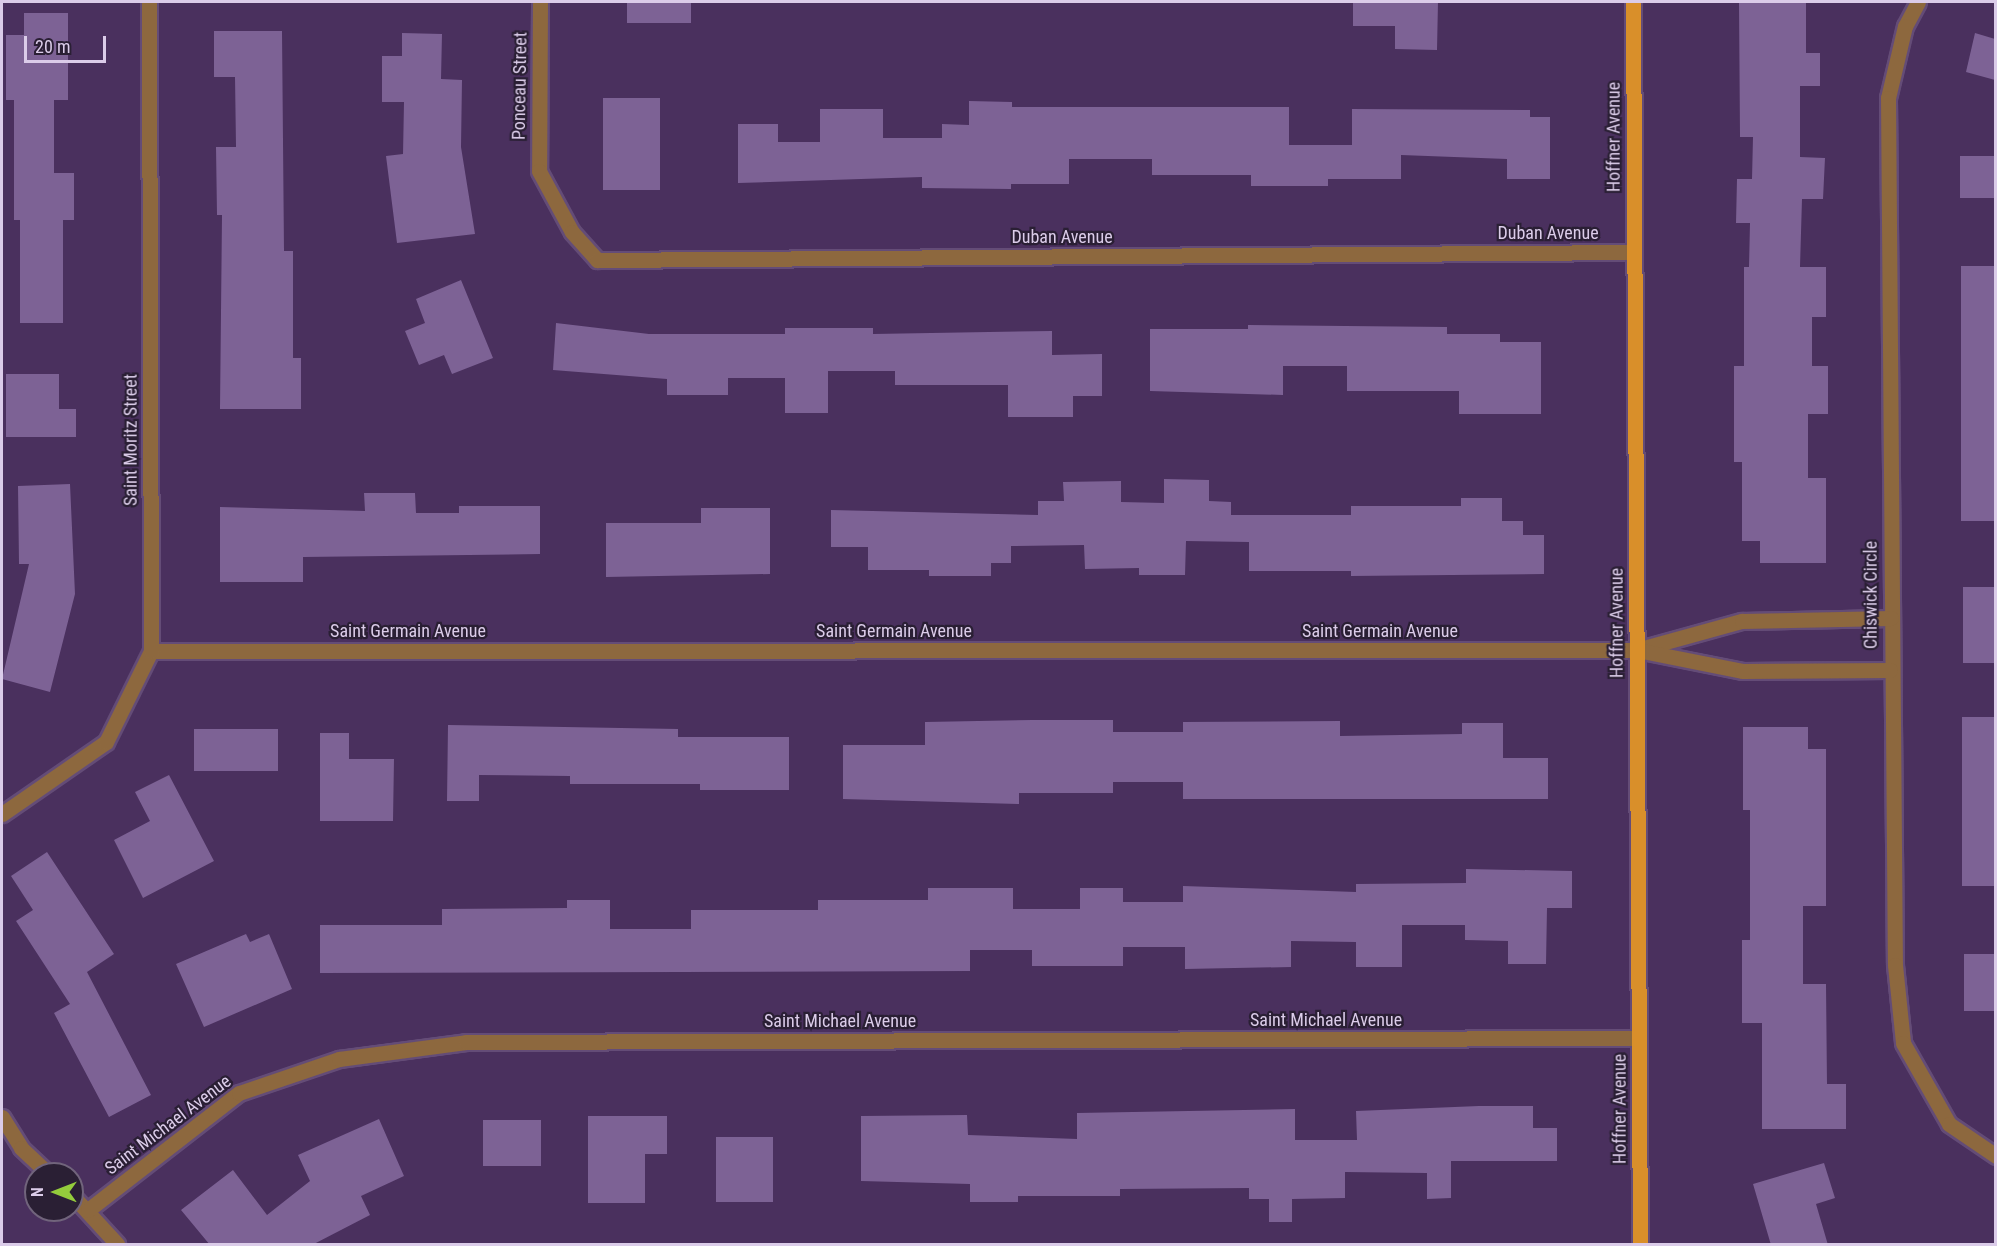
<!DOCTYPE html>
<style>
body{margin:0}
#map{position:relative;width:1997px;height:1246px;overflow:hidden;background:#4a305e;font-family:"Roboto Condensed",sans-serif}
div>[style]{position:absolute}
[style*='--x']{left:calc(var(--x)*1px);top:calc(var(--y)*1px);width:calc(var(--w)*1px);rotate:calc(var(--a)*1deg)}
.building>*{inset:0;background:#7d6295;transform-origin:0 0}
.roads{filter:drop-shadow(2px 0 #644c77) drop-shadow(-2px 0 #644c77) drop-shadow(0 2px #644c77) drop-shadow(0 -2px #644c77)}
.minor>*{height:15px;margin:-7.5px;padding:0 7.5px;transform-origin:7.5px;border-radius:7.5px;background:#8d683e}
.major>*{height:15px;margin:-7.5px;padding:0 7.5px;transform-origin:7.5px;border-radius:7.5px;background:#d98f2a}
span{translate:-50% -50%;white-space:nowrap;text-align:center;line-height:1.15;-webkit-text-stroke:4.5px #2a1f34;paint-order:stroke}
.street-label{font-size:18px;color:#dbcce9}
.frame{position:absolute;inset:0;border:3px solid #dbcce9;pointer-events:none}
.north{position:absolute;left:24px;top:1162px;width:60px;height:60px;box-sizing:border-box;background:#2a1f34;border:2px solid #71647c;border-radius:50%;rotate:270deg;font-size:16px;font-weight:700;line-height:24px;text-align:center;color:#dbcce9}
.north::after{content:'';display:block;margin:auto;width:21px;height:27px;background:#94cc3c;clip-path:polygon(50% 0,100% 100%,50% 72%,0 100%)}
.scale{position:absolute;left:24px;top:36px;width:82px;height:27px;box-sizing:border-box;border:3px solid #dbcce9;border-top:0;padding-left:8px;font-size:18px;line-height:21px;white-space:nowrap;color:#dbcce9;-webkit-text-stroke:4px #2a1f34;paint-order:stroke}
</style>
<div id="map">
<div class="building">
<div style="left:627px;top:2px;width:64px;height:21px"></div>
<div style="clip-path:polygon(1353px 2px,1438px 2px,1437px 50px,1395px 49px,1395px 26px,1353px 26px)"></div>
<div style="clip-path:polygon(1739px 2px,1806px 2px,1806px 53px,1820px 53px,1820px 86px,1800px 86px,1800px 157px,1825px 158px,1823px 199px,1802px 199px,1800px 267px,1826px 267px,1826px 317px,1812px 317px,1812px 366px,1828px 366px,1828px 414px,1808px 414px,1808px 478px,1826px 478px,1826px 563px,1760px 563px,1760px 541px,1742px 541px,1742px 462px,1734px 462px,1734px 366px,1744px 366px,1744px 267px,1749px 267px,1750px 223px,1736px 223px,1737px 179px,1752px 179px,1753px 137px,1740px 137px)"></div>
<div style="clip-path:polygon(24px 13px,68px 13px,68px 100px,54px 100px,54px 173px,74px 173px,74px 220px,63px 220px,63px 323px,20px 323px,20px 220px,14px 220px,14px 100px,6px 100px,6px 35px,24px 35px)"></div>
<div style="clip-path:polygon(214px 31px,282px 31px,284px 251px,293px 251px,293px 358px,301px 358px,301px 409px,220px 409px,222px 215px,217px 215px,216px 147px,236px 147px,235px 77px,214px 77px)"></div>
<div style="clip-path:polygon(402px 33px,442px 34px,441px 79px,462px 80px,461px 147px,475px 234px,397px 243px,386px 156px,403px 154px,404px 102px,382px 102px,382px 56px,402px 56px)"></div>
<div style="clip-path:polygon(1975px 33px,1995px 39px,1995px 80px,1966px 72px)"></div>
<div style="left:603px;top:98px;width:57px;height:92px"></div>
<div style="clip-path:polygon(969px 101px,1012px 102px,1012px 107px,1289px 107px,1289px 145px,1352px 145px,1352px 109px,1530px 110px,1530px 117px,1550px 117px,1550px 179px,1507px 179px,1507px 159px,1401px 155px,1401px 179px,1328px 179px,1328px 186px,1251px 186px,1251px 175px,1152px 175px,1152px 159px,1069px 159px,1069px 184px,1011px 184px,1011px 189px,922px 188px,922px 177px,738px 183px,738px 124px,778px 124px,778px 142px,820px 142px,820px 109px,883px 109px,883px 138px,942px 138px,942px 124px,969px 125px)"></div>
<div style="left:1960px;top:156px;width:35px;height:42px"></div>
<div style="left:1961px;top:266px;width:34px;height:255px"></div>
<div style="clip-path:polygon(461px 280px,493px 358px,452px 374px,444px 355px,419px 365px,405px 331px,425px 323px,416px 299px)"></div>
<div style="clip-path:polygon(556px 323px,649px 334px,785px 334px,785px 328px,873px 328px,873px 334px,1052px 331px,1052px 355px,1102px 354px,1102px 396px,1073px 396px,1073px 417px,1008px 417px,1008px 385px,895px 385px,895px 371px,828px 371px,828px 413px,785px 413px,785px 378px,728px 378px,728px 395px,667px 395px,667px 379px,553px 370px)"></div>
<div style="clip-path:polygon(1248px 325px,1447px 327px,1447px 334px,1500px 334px,1500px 342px,1541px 342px,1541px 414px,1459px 414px,1459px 391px,1347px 391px,1347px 366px,1283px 366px,1283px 395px,1150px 391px,1150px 329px,1248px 329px)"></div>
<div style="clip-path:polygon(6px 374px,59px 374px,59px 409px,76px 409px,76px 437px,6px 437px)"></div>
<div style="clip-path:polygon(1164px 479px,1209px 480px,1209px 501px,1231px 502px,1231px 515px,1351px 515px,1351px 506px,1461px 506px,1461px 498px,1502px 498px,1502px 521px,1523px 521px,1523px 535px,1544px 535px,1544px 574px,1351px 576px,1351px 571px,1249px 571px,1249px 542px,1186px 541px,1185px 575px,1139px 575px,1139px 568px,1085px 569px,1084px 545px,1011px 546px,1011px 563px,991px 563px,991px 576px,929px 576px,929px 570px,868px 570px,868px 547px,831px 547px,831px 510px,1038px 515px,1038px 501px,1064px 501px,1063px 482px,1121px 481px,1121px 502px,1164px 503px)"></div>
<div style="clip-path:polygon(70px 484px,75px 594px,50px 692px,2px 679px,29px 564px,19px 564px,18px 486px)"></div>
<div style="clip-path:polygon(364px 493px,415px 493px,416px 513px,459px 513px,459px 506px,540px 506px,540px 554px,303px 557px,303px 582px,220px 582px,220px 507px,365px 511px)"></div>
<div style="clip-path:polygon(701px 508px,770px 508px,770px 574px,606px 577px,606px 523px,701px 523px)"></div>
<div style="left:1963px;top:587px;width:32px;height:76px"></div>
<div style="left:1962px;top:717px;width:33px;height:169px"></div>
<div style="clip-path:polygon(1032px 720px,1113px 720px,1113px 732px,1183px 732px,1183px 722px,1340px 721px,1340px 736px,1462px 734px,1462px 723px,1503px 723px,1503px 758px,1548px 758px,1548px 799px,1183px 799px,1183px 782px,1113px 782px,1113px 793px,1019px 793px,1019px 804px,843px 799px,843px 745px,925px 745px,925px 722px)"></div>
<div style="clip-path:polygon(448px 725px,678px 729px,678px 737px,789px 737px,789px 790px,700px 790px,700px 784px,570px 784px,570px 776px,479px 775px,479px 801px,447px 801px)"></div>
<div style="clip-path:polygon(1743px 727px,1808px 727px,1808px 749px,1826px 749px,1826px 906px,1803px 906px,1803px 984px,1826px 984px,1827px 1084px,1846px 1084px,1846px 1129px,1762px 1129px,1762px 1023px,1742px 1023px,1742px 940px,1750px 940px,1750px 810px,1743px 810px)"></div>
<div style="left:194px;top:729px;width:84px;height:42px"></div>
<div style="clip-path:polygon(320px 733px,349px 733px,349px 759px,394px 759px,393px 821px,320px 821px)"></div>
<div style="clip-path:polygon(169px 775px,214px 861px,143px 898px,114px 840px,150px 821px,135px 792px)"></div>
<div style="clip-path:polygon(47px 852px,114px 954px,87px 972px,151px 1095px,109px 1117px,54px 1013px,70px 1004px,16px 921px,33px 910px,11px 876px)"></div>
<div style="clip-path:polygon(1466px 869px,1572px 871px,1572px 908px,1547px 908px,1546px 964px,1508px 964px,1508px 941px,1465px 940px,1465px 925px,1402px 925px,1402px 967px,1356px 967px,1356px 942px,1291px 941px,1291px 967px,1185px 969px,1185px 947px,1123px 947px,1123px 966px,1032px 966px,1032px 950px,970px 950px,970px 971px,320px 973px,320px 925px,442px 925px,442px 909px,567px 908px,567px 900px,610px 900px,610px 929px,691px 929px,691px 910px,818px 910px,818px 900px,928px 900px,928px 888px,1013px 888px,1013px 909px,1080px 909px,1080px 888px,1123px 888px,1123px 902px,1183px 902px,1183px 886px,1356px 892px,1356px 884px,1466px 883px)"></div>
<div style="clip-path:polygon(246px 934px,250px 942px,269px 934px,292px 989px,204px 1027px,176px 964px)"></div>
<div style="left:1995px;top:954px;width:57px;height:31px;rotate:90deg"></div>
<div style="clip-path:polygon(1479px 1106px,1533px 1106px,1533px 1128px,1557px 1128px,1557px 1161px,1451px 1161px,1451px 1198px,1427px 1199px,1427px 1173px,1345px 1172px,1345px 1198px,1292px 1199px,1292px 1222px,1269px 1222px,1269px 1199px,1249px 1199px,1249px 1188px,1120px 1189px,1120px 1196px,1018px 1196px,1018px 1202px,970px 1202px,970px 1184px,861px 1181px,861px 1116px,967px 1115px,968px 1135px,1077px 1139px,1077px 1113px,1295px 1109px,1295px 1140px,1357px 1140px,1356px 1111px)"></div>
<div style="clip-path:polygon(588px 1116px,667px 1116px,667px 1154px,645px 1154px,645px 1203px,588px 1203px)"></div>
<div style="clip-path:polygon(379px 1119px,404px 1176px,361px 1196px,370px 1215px,312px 1245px,210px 1245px,181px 1210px,233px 1170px,267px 1215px,310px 1181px,298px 1155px)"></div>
<div style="left:483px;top:1120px;width:58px;height:46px"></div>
<div style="left:716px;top:1137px;width:57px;height:65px"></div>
<div style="clip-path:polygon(1824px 1163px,1835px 1198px,1816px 1204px,1828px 1245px,1771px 1245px,1753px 1184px)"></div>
</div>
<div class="roads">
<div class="minor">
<div style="--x:540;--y:2;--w:169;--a:90.3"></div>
<div style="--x:539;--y:171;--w:69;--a:61.6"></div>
<div style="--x:572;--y:232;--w:38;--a:48"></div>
<div style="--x:597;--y:260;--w:1037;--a:-0.44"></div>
<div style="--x:1918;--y:2;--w:27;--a:118"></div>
<div style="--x:1905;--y:26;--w:74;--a:103.3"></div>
<div style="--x:1888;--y:98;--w:867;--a:89.54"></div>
<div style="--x:1895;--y:965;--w:78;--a:84.1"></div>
<div style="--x:1903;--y:1043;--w:93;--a:60.4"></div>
<div style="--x:1949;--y:1124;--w:57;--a:34.2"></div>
<div style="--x:1640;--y:649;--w:106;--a:-15.4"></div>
<div style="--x:1742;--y:621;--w:149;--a:-1.2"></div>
<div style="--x:151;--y:651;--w:1486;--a:-0.04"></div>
<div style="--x:1637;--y:650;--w:107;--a:11.3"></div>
<div style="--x:1742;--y:671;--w:148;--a:-0.4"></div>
<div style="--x:2;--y:814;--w:126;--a:-34.7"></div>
<div style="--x:106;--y:742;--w:102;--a:-63.7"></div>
<div style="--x:151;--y:651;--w:649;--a:-90.18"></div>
<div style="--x:2;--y:1117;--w:36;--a:58"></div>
<div style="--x:21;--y:1148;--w:38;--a:43"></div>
<div style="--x:72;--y:1195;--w:67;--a:47.4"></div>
<div style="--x:88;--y:1210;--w:191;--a:-37.8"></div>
<div style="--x:239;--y:1093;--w:106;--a:-18.8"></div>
<div style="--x:339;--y:1059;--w:128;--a:-7.6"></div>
<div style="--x:466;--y:1042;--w:1173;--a:-0.2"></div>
</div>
<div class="major">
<div style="--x:1633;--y:2;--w:1242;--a:89.68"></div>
</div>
</div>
<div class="street-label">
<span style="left:520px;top:86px;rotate:-89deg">Ponceau Street</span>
<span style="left:1614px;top:137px;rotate:-90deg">Hoffner Avenue</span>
<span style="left:1548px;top:233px">Duban Avenue</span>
<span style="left:1062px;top:237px">Duban Avenue</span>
<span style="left:131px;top:440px;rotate:-90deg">Saint Moritz Street</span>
<span style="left:1871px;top:595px;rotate:-90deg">Chiswick Circle</span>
<span style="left:1617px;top:623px;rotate:-90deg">Hoffner Avenue</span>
<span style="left:408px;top:631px">Saint Germain Avenue</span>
<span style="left:894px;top:631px">Saint Germain Avenue</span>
<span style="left:1380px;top:631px">Saint Germain Avenue</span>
<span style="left:1326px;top:1020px">Saint Michael Avenue</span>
<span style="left:840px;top:1021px">Saint Michael Avenue</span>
<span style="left:1620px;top:1109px;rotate:-90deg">Hoffner Avenue</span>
<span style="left:168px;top:1125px;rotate:-37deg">Saint Michael Avenue</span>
</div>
<div class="frame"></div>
<div class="north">N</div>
<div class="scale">20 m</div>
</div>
